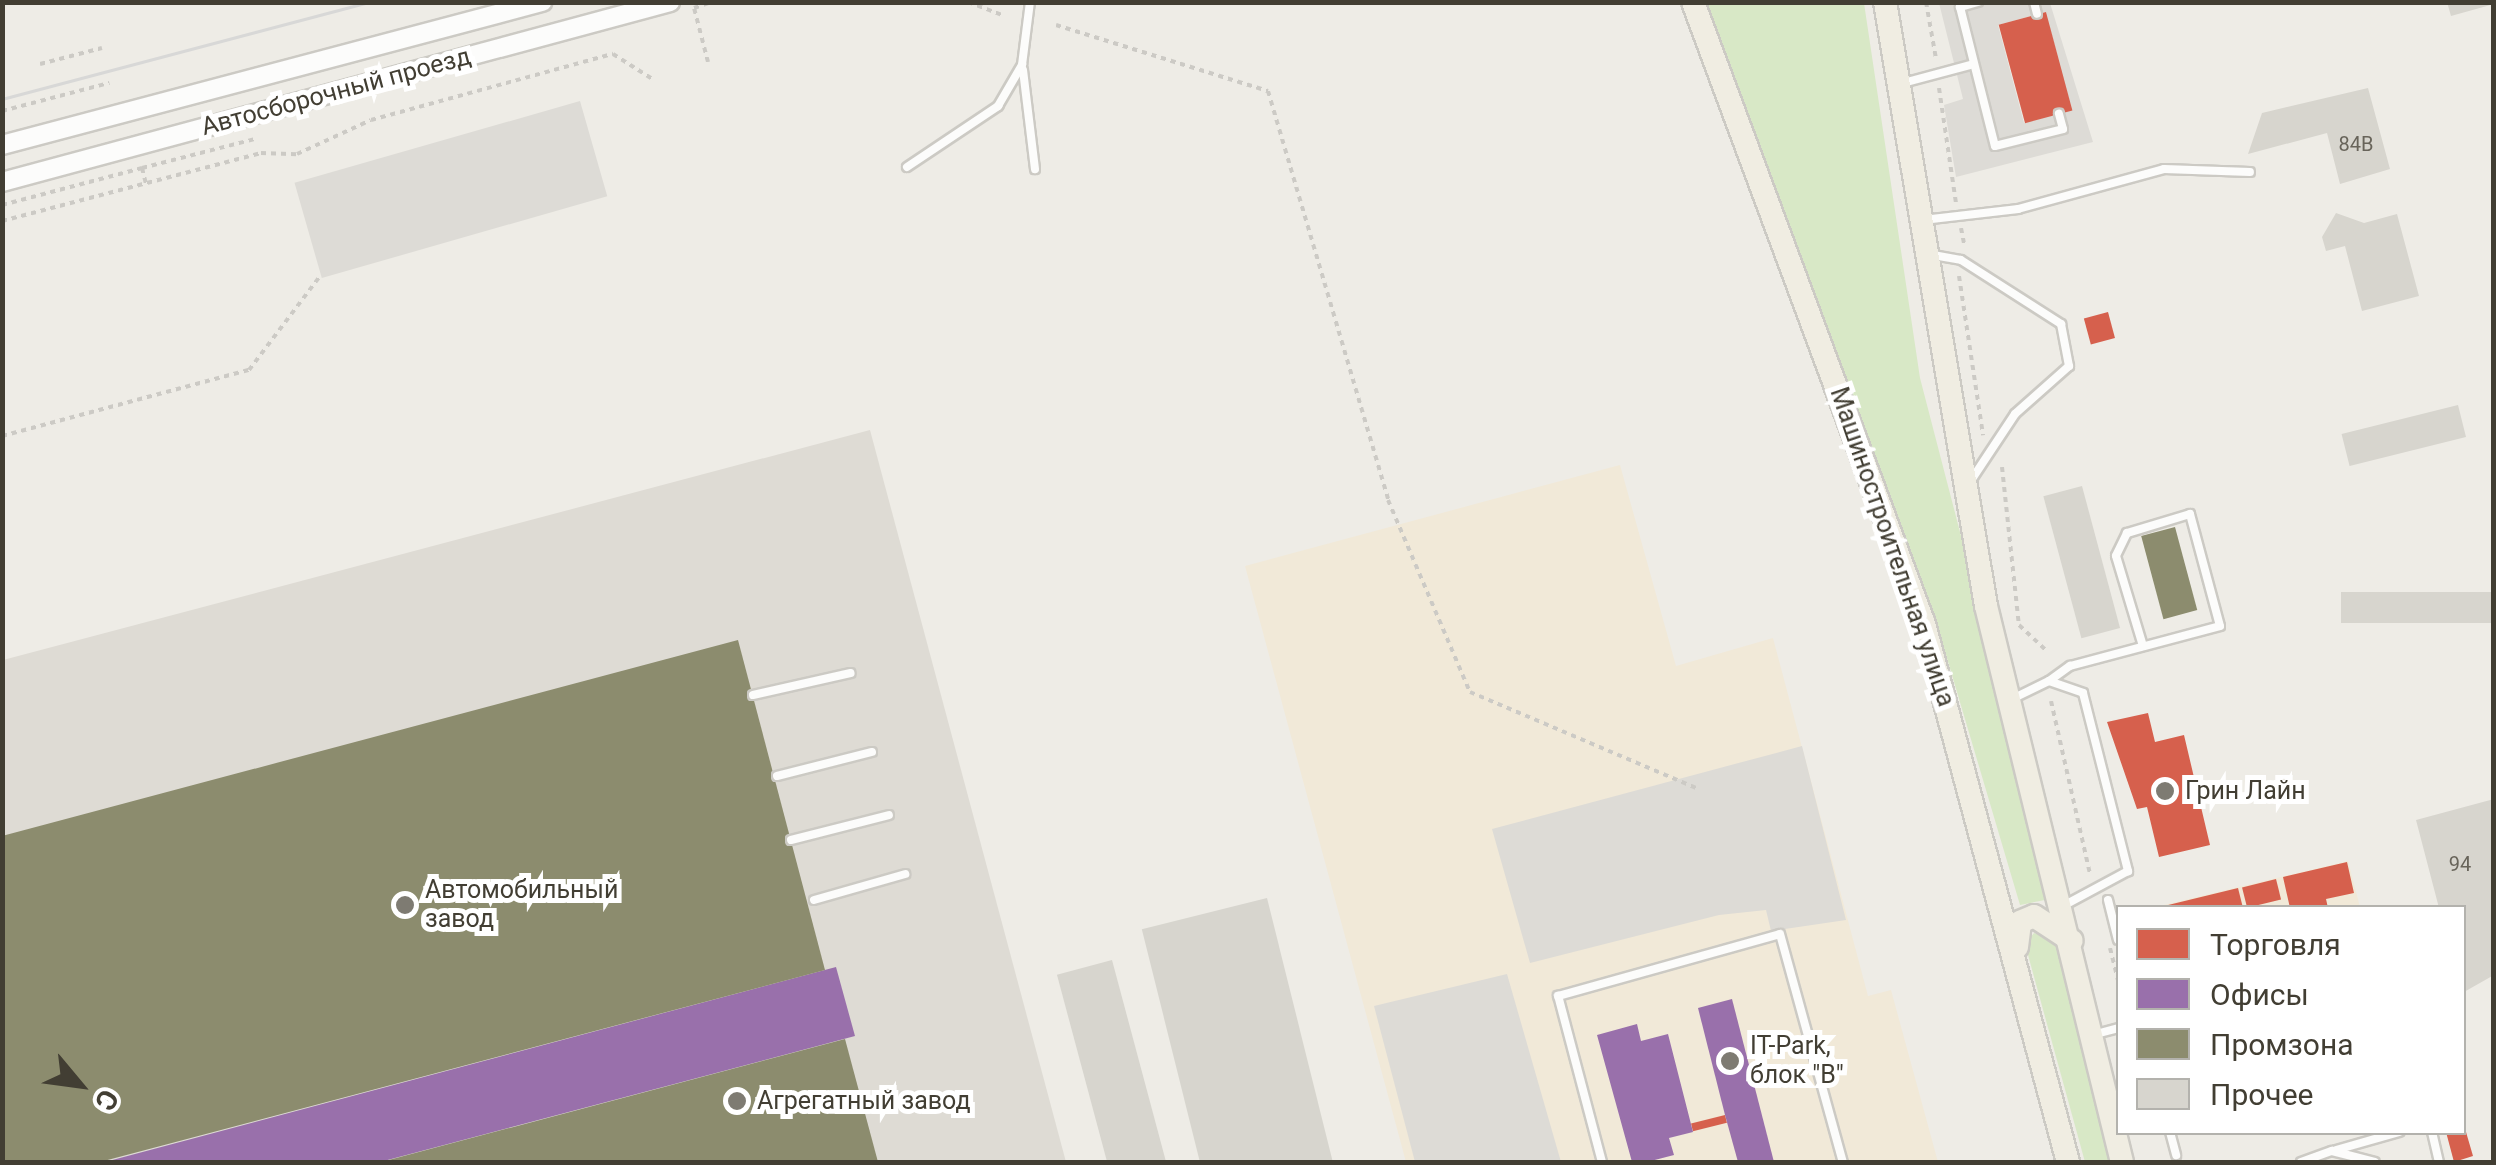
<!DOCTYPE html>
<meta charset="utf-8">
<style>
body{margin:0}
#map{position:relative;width:2496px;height:1165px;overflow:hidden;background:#eeece6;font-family:Roboto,sans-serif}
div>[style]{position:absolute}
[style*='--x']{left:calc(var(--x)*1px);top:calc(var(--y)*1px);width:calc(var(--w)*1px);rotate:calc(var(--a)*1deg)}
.commercial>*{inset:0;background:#f1e9d8}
.industrial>*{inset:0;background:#dedbd4}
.green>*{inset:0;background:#d8e8c6}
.parking>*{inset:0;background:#dddbd6;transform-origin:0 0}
.shops>*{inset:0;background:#d6604d;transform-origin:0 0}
.offices>*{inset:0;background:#9970ab}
.industry>*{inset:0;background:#8c8c6e;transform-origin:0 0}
.building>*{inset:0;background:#d7d5ce;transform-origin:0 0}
.path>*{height:4px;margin-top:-2px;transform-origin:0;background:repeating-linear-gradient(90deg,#cccac5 0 5px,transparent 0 10px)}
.roads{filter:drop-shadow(2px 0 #cccac4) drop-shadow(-2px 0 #cccac4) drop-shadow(0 2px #cccac4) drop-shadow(0 -2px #cccac4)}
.service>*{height:8px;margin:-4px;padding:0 4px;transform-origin:4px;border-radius:4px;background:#fcfcfb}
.tertiary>*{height:18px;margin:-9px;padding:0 9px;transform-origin:9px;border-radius:9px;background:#fcfcfb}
.primary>*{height:22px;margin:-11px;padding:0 11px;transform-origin:11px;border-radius:11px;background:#f0ede2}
.tram>*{height:2.5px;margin:-1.25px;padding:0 1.25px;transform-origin:1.25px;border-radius:1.25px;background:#d8d8d7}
.dots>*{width:28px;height:28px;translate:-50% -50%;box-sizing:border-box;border:5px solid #fff;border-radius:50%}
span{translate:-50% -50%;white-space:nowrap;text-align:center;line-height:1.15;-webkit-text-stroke:10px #fff;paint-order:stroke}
.number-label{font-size:20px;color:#68645a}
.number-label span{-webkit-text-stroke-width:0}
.street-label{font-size:25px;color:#423e33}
.poi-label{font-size:25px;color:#423e33}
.left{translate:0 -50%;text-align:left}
.frame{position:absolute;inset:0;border:5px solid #423e33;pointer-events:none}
.legend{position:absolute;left:2116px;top:905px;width:350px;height:230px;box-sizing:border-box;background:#fff;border:2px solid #b3b2ad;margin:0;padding:12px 18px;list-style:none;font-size:30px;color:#423e33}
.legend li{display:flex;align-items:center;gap:20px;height:50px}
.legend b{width:50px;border:2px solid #b3b2ad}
.north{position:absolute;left:30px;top:1035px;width:100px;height:100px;-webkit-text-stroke:8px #fff;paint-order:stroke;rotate:119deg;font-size:28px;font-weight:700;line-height:40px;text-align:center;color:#423e33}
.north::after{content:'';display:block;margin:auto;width:35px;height:45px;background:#423e33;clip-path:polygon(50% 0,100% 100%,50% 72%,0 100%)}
</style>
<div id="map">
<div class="commercial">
<div style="clip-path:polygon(1620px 465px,1676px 666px,1773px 638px,1868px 996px,1891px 990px,1938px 1162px,1406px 1162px,1245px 566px)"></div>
<div style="clip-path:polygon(2348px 861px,2360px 907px,2151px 908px)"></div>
</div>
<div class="industrial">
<div style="clip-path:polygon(870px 430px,1066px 1162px,3px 1162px,3px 660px)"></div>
</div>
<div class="green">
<div style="clip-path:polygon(1706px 3px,1864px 3px,1920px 378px,2055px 898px,2020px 905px,1936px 621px)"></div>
<div style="clip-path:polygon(2034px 933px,2055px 940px,2115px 1162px,2085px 1162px,2025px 944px)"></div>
</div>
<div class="parking">
<div style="clip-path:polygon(evenodd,1939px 3px,2050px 3px,2093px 142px,1956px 177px,1944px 105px,1963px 99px,1939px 3px,2046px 12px,2071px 110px,2024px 123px,1998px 25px,2046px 12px)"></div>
<div style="left:580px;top:101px;width:99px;height:297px;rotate:74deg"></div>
<div style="clip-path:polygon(1802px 746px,1846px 920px,1771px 931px,1766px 910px,1719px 915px,1530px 963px,1492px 829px)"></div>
<div style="clip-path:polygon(1507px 974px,1561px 1162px,1415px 1162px,1374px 1006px)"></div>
</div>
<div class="shops">
<div style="left:2046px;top:12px;width:102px;height:49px;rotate:75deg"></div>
<div style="left:2108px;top:312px;width:27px;height:25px;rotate:75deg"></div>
<div style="clip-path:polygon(2148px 713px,2155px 742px,2184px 735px,2210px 845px,2159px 857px,2147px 807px,2137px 809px,2107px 722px)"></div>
<div style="clip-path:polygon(2347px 862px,2354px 893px,2326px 899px,2328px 908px,2290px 908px,2283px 877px)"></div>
<div style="left:2276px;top:879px;width:21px;height:35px;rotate:76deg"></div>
<div style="clip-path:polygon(2238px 888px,2243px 908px,2164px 908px,2164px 906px)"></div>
<div style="left:1725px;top:1115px;width:8px;height:35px;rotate:76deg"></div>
<div style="clip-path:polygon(2446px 1132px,2466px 1132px,2473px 1156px,2454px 1162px)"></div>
</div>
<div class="offices">
<div style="clip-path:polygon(836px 967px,855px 1036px,380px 1162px,105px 1162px)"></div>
<div style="clip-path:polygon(1732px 999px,1774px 1162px,1738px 1162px,1725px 1115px,1698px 1008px)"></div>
<div style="clip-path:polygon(1637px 1024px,1641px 1041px,1668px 1034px,1693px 1132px,1669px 1138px,1674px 1155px,1647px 1162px,1632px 1162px,1597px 1035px)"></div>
</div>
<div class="industry">
<div style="left:2175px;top:527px;width:86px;height:35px;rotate:75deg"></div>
<div style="clip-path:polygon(738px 640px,825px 970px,100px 1162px,2px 1162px,2px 836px)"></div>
<div style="clip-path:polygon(845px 1039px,878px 1162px,385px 1162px,385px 1161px)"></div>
</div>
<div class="building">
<div style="clip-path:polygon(2447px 2px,2494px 2px,2494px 4px,2451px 16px)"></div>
<div style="clip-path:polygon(2368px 88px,2390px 169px,2340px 184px,2327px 133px,2248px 154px,2262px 113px)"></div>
<div style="clip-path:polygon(2336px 213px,2364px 223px,2397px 214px,2419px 296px,2362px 311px,2345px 246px,2326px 251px,2322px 237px)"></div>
<div style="left:2458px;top:405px;width:33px;height:120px;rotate:76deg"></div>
<div style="left:2082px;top:486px;width:147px;height:40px;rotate:75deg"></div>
<div style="left:2494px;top:592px;width:31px;height:153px;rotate:90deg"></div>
<div style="clip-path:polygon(2494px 799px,2494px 975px,2464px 992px,2464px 908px,2439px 908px,2416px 820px)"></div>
<div style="left:1267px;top:898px;width:272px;height:129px;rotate:76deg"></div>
<div style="left:1112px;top:960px;width:209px;height:57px;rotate:75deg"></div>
</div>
<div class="path">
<div style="--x:968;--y:2;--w:39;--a:21"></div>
<div style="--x:1926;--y:2;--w:58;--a:80"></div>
<div style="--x:1056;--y:25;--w:222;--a:17.3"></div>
<div style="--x:1268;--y:91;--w:426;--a:73.6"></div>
<div style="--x:1388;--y:500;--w:209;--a:66.9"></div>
<div style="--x:1470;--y:692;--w:246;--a:23"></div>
<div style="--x:708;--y:62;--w:56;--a:-104.5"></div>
<div style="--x:694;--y:8;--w:18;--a:-19"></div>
<div style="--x:40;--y:64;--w:64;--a:-14.5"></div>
<div style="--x:1939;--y:88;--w:116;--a:81.6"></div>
<div style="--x:2;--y:111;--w:111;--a:-14.7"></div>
<div style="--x:142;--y:168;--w:117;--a:-14.4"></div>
<div style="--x:2;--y:205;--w:145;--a:-14.8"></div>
<div style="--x:142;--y:168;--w:16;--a:76"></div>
<div style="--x:2;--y:221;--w:268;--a:-14.7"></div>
<div style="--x:261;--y:153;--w:36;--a:2"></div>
<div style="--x:297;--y:154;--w:81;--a:-24.7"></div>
<div style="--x:371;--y:120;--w:251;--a:-15.3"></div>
<div style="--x:613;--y:54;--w:49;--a:32.4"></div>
<div style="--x:1961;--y:228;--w:16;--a:79"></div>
<div style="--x:1959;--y:276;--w:161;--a:81.4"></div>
<div style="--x:2;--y:436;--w:256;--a:-15"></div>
<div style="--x:249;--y:370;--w:118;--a:-52.9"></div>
<div style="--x:2002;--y:467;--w:159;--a:83.9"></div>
<div style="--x:2019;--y:625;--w:38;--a:43"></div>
<div style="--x:2051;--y:701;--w:177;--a:77.3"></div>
<div style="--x:2110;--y:948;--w:34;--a:76"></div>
</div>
<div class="roads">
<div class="service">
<div style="--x:1978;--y:2;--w:19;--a:164"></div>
<div style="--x:1960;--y:7;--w:143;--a:75.9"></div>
<div style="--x:1995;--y:146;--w:70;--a:-14"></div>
<div style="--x:2063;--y:129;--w:16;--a:-105"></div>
<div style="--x:2034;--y:2;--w:12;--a:76"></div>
<div style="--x:1023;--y:70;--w:100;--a:83.1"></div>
<div style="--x:1903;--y:83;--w:73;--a:-15"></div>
<div style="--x:907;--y:167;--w:110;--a:-33.8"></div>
<div style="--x:998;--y:106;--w:48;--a:-59.7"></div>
<div style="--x:1022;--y:65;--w:64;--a:-82.8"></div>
<div style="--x:1923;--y:220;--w:96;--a:-6.6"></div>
<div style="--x:2018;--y:209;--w:151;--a:-15.3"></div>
<div style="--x:2164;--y:169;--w:86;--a:2"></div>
<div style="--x:1933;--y:255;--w:28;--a:10"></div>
<div style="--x:1961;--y:260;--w:119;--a:32.6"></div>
<div style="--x:2061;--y:324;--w:43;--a:79.2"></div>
<div style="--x:2069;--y:366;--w:72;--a:138.4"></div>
<div style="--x:2015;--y:414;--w:78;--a:123.5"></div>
<div style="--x:2049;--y:681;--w:26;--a:-36"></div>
<div style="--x:2070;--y:666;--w:155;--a:-14.9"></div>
<div style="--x:2220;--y:626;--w:116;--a:-105"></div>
<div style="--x:2190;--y:514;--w:66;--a:163.2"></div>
<div style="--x:2127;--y:533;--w:25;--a:116"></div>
<div style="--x:2116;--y:556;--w:94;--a:73.3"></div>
<div style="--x:753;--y:695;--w:100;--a:-12.7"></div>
<div style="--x:2014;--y:698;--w:39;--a:-26"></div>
<div style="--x:2049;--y:681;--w:36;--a:19"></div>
<div style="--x:2083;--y:693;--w:184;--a:75.8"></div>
<div style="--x:2128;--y:871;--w:74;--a:151.7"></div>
<div style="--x:777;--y:776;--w:98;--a:-14.2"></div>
<div style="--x:791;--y:840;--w:101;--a:-14.3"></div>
<div style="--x:814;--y:900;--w:95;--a:-15.9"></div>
<div style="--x:2108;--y:900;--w:41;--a:76"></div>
<div style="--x:2096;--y:1034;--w:23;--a:-15"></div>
<div style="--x:2170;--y:1132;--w:24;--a:75"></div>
<div style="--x:2432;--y:1132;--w:31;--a:77"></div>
<div style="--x:2336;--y:1150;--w:66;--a:-15.9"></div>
<div style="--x:1602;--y:1162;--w:172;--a:-104.8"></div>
<div style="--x:1558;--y:996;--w:230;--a:-15.6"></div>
<div style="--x:1780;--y:934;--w:237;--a:74.6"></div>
<div style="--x:2301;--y:1162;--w:33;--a:-20"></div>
<div style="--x:2332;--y:1151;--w:44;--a:14.3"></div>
</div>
<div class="tertiary">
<div style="--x:2;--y:145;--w:559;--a:-14.83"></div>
<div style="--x:2;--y:182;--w:692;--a:-15.08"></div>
</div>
<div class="primary">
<div style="--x:1693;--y:2;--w:664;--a:69.63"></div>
<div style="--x:1924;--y:624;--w:557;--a:75.02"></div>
<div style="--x:1885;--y:2;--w:612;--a:80.51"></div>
<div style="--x:1986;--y:606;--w:572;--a:76.26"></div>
<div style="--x:2017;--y:947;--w:25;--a:-83"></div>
<div style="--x:2020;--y:922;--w:15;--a:-23"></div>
<div style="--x:2034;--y:916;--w:45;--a:33.3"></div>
</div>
</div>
<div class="tram">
<div style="--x:2;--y:99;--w:379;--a:-14.8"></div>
</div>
<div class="dots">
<div style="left:2165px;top:791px;background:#7e7b72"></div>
<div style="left:405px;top:905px;background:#7e7b72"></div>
<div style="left:1730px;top:1061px;background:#7e7b72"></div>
<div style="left:737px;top:1101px;background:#7e7b72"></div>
</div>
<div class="number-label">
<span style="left:2356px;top:144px">84В</span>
<span style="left:2460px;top:864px">94</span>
</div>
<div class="street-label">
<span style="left:336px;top:92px;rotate:-15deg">Автосборочный проезд</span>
<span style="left:1892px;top:547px;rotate:71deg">Машиностроительная улица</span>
</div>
<div class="poi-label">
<span class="left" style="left:2185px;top:791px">Грин Лайн</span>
<span class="left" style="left:425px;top:905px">Автомобильный<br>завод</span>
<span class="left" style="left:1750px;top:1061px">IT-Park,<br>блок "В"</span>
<span class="left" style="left:757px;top:1101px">Агрегатный завод</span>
</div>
<div class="frame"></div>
<ul class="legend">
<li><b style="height:28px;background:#d6604d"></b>Торговля</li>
<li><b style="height:28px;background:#9970ab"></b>Офисы</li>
<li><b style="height:28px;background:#8c8c6e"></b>Промзона</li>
<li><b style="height:28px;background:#d7d5ce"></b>Прочее</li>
</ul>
<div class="north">С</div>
</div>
